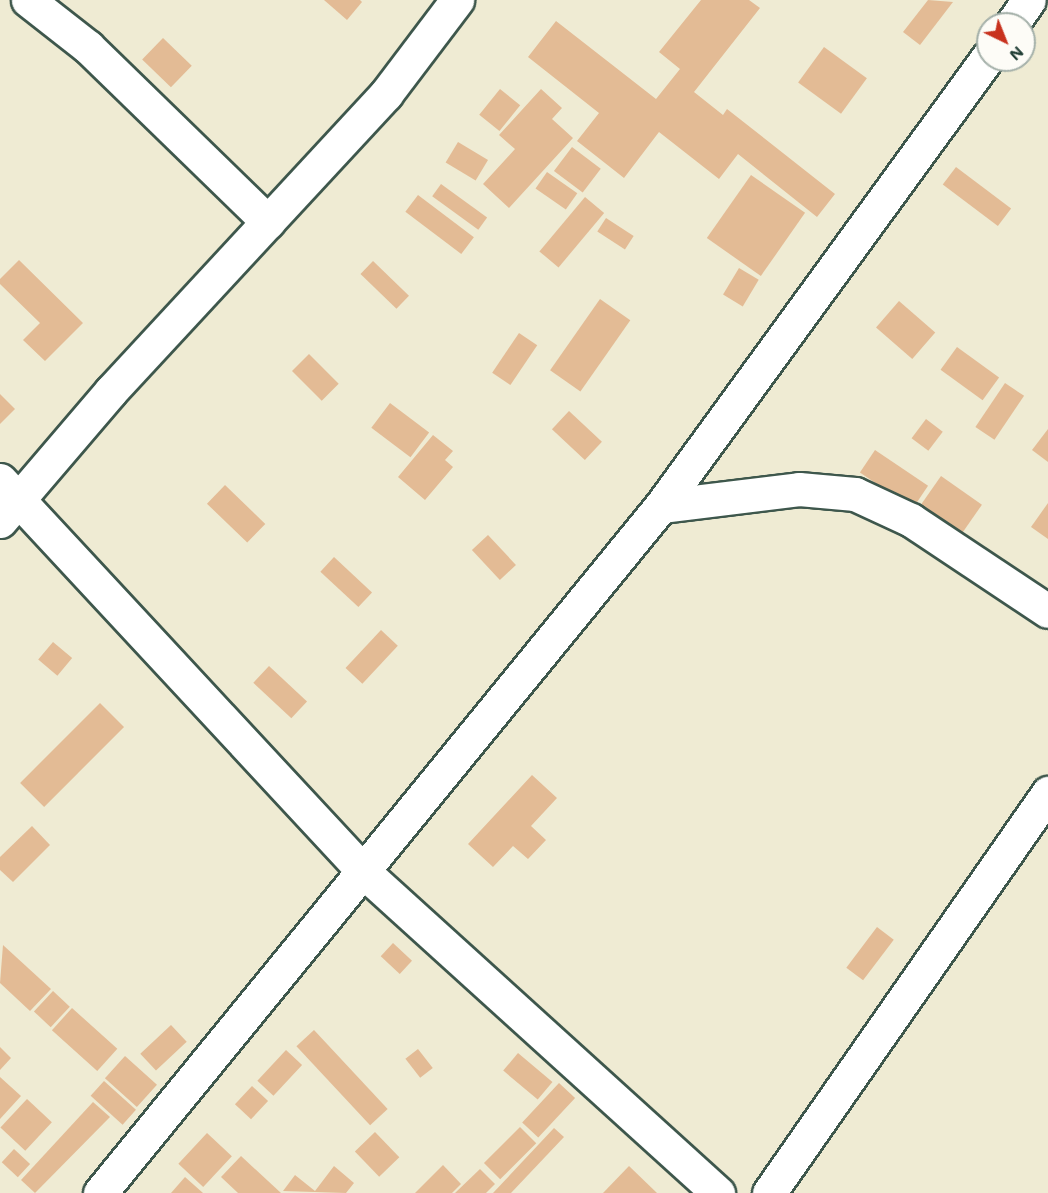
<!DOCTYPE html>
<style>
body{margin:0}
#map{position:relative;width:1048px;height:1193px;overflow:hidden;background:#efebd3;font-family:Mali,sans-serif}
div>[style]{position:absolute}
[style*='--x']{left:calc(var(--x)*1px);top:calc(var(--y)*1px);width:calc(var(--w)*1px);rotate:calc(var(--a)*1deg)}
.building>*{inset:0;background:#e3bb95;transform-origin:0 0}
.roads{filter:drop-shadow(2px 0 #3e574c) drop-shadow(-2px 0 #3e574c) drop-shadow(0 2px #3e574c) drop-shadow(0 -2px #3e574c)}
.minor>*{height:33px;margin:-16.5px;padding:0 16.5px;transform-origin:16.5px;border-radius:16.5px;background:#fff}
span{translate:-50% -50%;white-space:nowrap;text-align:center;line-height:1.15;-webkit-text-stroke:4.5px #fdfcf7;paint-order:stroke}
.north{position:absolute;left:976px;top:12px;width:60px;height:60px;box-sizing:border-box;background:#fdfcf7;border:2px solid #a4b0a9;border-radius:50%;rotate:137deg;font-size:16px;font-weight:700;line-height:24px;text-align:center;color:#1f3d34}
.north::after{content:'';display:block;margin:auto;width:21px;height:27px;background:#c8321e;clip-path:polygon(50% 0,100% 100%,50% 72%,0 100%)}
</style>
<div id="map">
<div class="building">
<div style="clip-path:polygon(324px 0,360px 0,362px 2px,347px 20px)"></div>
<div style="clip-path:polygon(701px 0,749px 0,760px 8px,694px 92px,723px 115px,727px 109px,835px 194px,817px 217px,738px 154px,719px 179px,659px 132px,624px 178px,577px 141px,599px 113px,528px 57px,556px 21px,656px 99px,680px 69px,659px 52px)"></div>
<div style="clip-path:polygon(928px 0,953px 2px,920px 45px,903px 32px)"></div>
<div style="left:163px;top:38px;width:40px;height:30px;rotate:44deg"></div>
<div style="left:824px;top:47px;width:53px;height:44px;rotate:36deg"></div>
<div style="left:500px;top:89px;width:26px;height:33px;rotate:39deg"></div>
<div style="clip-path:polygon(541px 89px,562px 108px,552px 119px,573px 138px,509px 208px,483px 184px,515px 149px,499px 135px)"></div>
<div style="left:458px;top:142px;width:35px;height:24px;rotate:31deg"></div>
<div style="left:572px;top:147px;width:36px;height:30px;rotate:37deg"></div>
<div style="left:956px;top:167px;width:69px;height:22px;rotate:37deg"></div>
<div style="left:547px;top:172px;width:37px;height:20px;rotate:35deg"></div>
<div style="left:751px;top:175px;width:66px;height:77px;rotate:35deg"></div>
<div style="left:441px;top:184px;width:57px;height:15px;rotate:36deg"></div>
<div style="left:418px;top:195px;width:70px;height:21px;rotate:37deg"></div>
<div style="left:585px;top:197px;width:25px;height:71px;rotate:40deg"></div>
<div style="left:606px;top:218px;width:33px;height:16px;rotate:33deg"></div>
<div style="clip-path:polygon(19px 260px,83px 323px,45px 361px,23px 340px,40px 323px,0 284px,0 279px)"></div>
<div style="left:373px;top:261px;width:50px;height:18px;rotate:44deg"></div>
<div style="left:739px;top:268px;width:23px;height:31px;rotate:31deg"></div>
<div style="left:600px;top:299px;width:37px;height:87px;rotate:35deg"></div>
<div style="left:899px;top:301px;width:48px;height:35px;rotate:41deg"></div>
<div style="left:519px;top:333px;width:22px;height:48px;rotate:34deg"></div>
<div style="left:957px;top:347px;width:52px;height:28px;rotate:36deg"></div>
<div style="left:309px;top:354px;width:42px;height:24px;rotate:45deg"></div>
<div style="left:1005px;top:383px;width:23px;height:53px;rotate:34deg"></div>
<div style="clip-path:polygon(0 394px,15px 409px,0 424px)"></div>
<div style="left:390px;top:403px;width:49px;height:31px;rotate:37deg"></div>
<div style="left:569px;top:411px;width:45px;height:25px;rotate:43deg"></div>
<div style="left:926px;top:419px;width:21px;height:24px;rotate:37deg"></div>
<div style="clip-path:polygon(1048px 429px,1048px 462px,1032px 450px)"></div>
<div style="clip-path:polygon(433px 435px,453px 451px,445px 460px,453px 467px,425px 500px,398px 477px)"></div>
<div style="left:875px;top:450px;width:64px;height:27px;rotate:34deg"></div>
<div style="left:941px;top:476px;width:50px;height:39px;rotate:35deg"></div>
<div style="left:225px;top:485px;width:56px;height:26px;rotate:44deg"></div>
<div style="clip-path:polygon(1048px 503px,1048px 539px,1031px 527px)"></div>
<div style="left:488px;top:535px;width:41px;height:22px;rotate:47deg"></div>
<div style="left:334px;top:557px;width:52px;height:20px;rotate:43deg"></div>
<div style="left:381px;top:630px;width:23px;height:52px;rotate:43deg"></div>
<div style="left:53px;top:642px;width:25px;height:23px;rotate:40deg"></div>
<div style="left:269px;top:666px;width:52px;height:23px;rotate:43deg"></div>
<div style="left:100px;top:703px;width:34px;height:113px;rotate:45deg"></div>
<div style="clip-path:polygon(532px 775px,557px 798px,531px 826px,546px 840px,528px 859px,513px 846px,493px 867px,468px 844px)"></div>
<div style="clip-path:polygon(32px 826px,50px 845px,13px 882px,0 870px,0 857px)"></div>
<div style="left:877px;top:927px;width:21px;height:51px;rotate:37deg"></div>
<div style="left:393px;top:943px;width:26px;height:18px;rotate:43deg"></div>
<div style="clip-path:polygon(3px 945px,51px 989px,30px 1011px,0 983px)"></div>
<div style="left:53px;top:991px;width:23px;height:28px;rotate:43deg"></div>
<div style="left:72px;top:1008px;width:61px;height:30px;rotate:42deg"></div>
<div style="left:171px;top:1025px;width:23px;height:42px;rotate:47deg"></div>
<div style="left:314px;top:1030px;width:108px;height:24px;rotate:47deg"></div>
<div style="clip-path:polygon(0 1047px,11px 1058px,0 1070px)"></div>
<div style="left:418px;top:1049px;width:24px;height:16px;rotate:52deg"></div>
<div style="left:286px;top:1050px;width:22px;height:42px;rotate:43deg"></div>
<div style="left:518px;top:1053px;width:45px;height:23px;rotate:40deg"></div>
<div style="left:125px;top:1056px;width:43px;height:30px;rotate:42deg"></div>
<div style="clip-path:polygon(0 1077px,21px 1096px,0 1119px)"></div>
<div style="left:104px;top:1081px;width:43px;height:20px;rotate:42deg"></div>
<div style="left:559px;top:1083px;width:22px;height:54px;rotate:43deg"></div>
<div style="left:252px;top:1086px;width:22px;height:25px;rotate:43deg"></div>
<div style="left:27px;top:1099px;width:34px;height:39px;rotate:43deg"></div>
<div style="clip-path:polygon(93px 1102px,110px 1117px,35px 1193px,21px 1180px)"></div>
<div style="left:520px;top:1127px;width:23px;height:51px;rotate:45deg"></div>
<div style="clip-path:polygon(554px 1128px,564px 1137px,511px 1193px,493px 1193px)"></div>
<div style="left:375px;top:1132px;width:35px;height:28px;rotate:46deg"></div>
<div style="left:207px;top:1133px;width:34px;height:42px;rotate:43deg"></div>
<div style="left:14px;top:1149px;width:22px;height:18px;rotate:43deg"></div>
<div style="clip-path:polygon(241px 1156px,281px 1193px,238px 1193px,221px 1177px)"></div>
<div style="clip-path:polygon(443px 1165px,461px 1184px,452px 1193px,415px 1193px)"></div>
<div style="clip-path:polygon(334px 1166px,354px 1183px,346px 1193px,283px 1191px,295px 1175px,315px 1191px)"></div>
<div style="clip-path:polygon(629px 1166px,657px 1193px,603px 1193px)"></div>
<div style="clip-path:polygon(480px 1169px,495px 1184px,486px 1193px,455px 1193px)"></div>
<div style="clip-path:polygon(185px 1177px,203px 1193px,171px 1193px)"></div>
</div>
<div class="roads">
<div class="minor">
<div style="--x:28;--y:0;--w:76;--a:38.1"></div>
<div style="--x:88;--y:47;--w:251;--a:44.2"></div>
<div style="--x:1012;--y:24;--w:29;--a:-55"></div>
<div style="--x:0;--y:480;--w:535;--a:47.12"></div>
<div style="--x:364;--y:872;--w:478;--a:42.2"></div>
<div style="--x:661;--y:506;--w:139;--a:-7"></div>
<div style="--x:799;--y:489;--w:56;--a:5.1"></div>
<div style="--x:855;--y:494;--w:62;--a:24.9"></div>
<div style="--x:911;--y:520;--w:164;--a:33.6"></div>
<div style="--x:0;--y:521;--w:171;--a:-49.5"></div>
<div style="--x:111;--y:391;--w:405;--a:-47.2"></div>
<div style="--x:386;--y:94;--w:118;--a:-52.9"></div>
<div style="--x:100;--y:1193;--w:887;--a:-50.77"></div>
<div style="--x:661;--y:506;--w:555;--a:-53.93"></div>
<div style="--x:769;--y:1193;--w:488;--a:-55.1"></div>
</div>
</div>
<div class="north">N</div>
</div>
